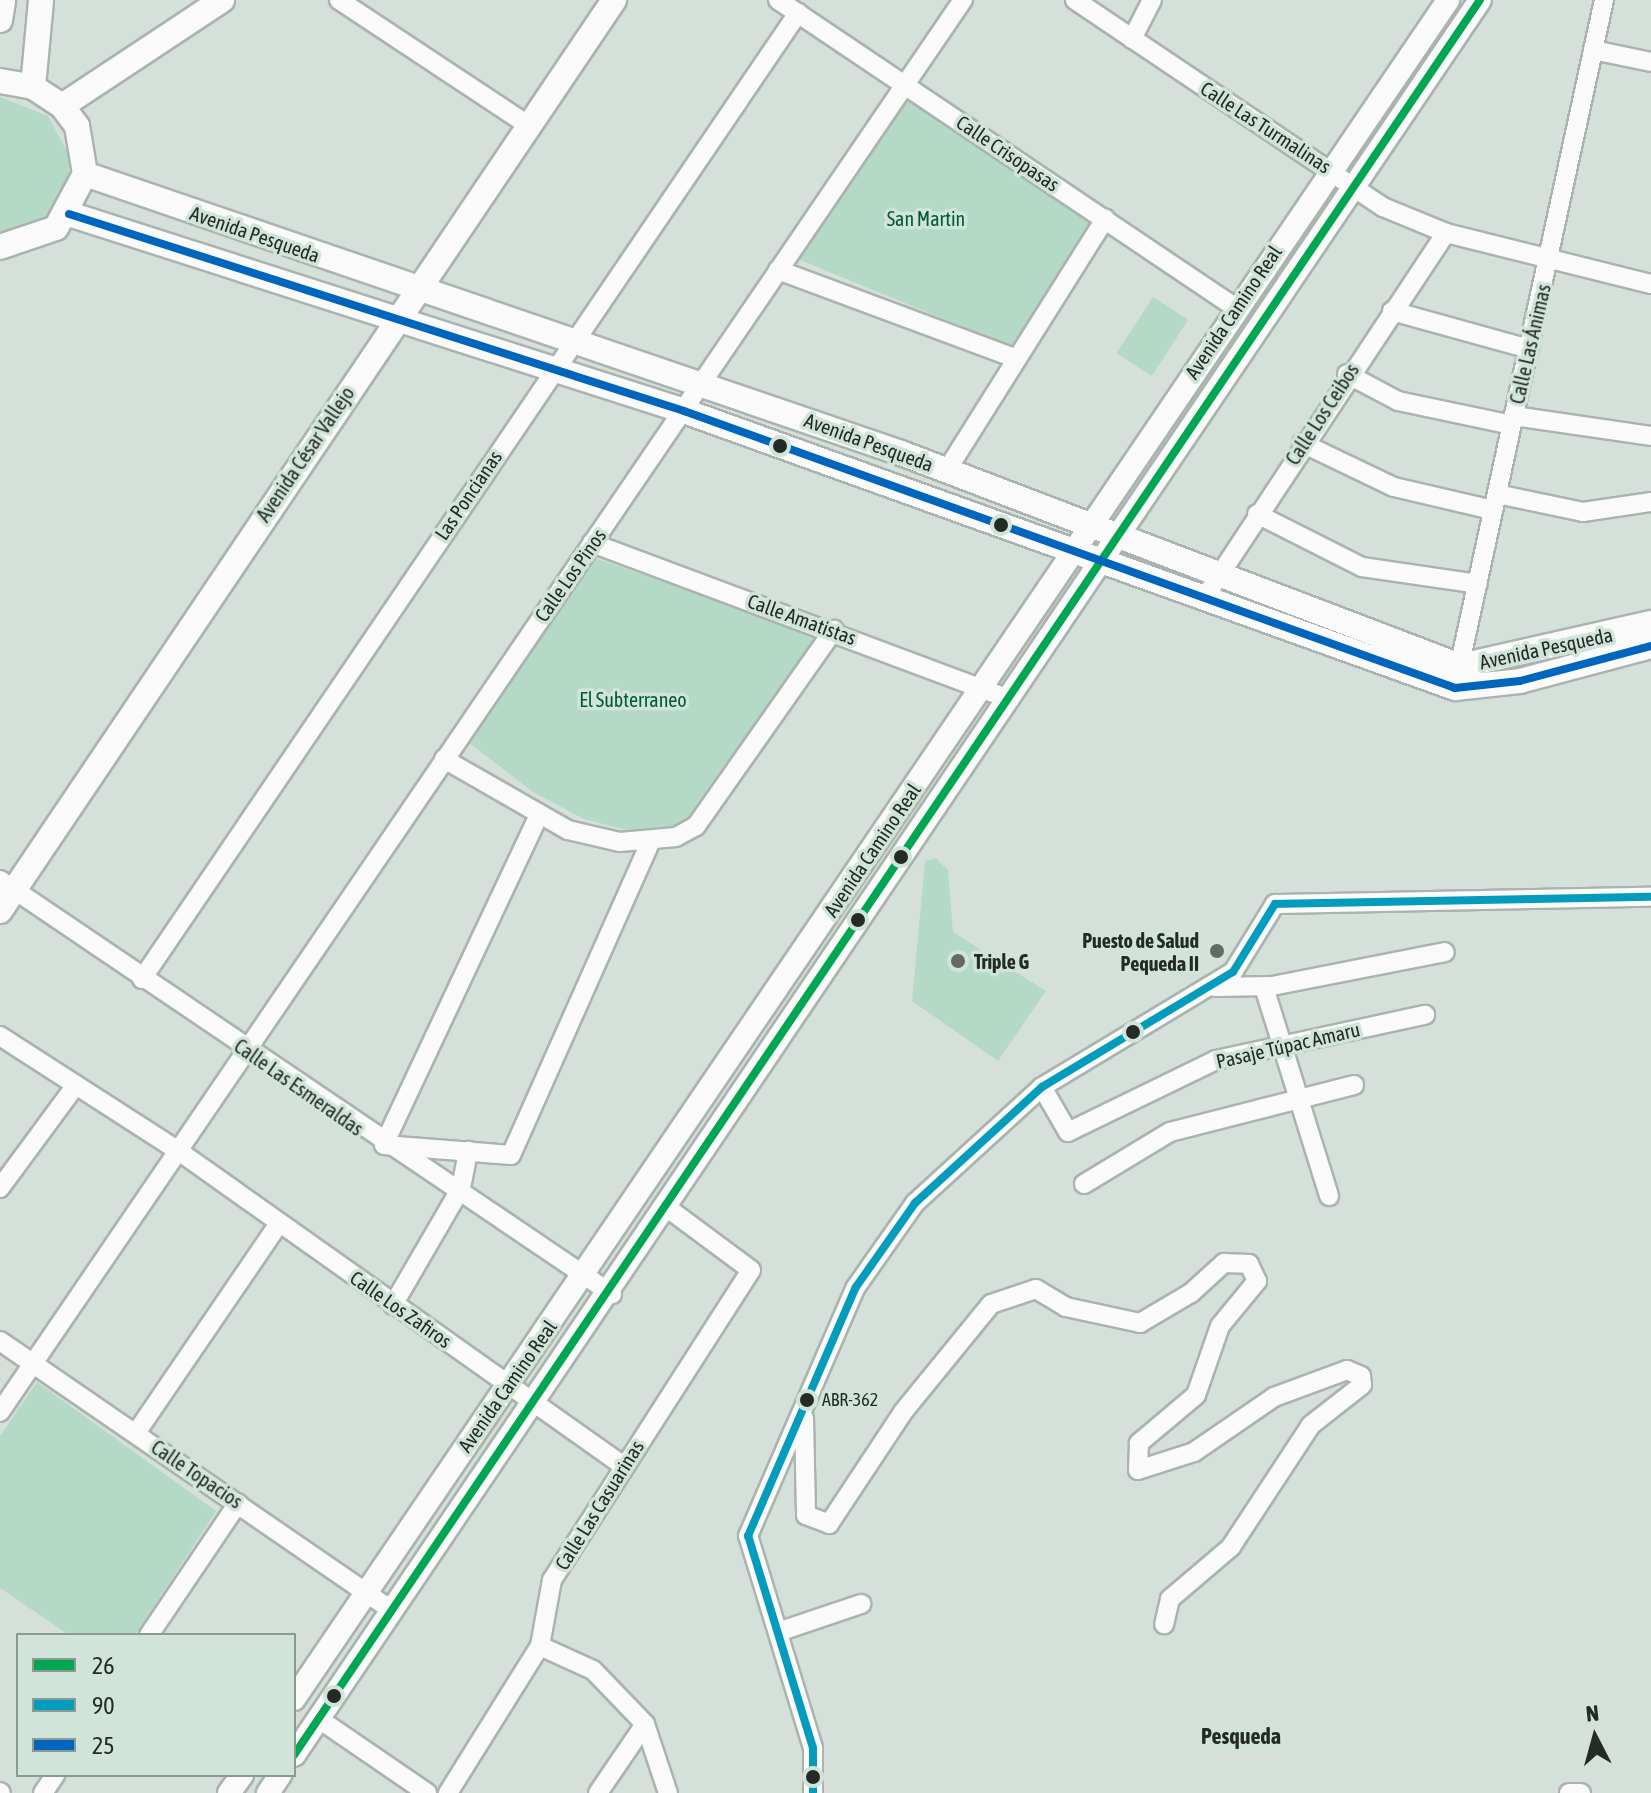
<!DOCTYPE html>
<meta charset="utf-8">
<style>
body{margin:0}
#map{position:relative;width:1651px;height:1793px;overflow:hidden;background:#d5e0da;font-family:"Asap Condensed",sans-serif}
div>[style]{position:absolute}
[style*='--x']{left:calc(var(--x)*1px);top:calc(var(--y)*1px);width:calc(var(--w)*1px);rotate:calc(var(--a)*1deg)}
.green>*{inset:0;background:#b4d9c7;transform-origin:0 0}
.roads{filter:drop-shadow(2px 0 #abb3af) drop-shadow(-2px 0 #abb3af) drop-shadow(0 2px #abb3af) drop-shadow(0 -2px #abb3af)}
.minor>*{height:18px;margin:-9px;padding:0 9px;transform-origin:9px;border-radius:9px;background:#f9faf9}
.tertiary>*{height:22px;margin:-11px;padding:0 11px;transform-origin:11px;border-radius:11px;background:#f9faf9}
.secondary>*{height:24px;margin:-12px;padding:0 12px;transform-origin:12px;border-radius:12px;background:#f9faf9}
.bus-1>*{height:8px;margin:-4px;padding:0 4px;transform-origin:4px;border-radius:4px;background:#00a651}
.bus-2>*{height:8px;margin:-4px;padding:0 4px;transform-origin:4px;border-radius:4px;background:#049cbd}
.bus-3>*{height:8px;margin:-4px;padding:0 4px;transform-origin:4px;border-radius:4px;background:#0065bd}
.dots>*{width:22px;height:22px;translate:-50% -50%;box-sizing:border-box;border:4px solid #d1e4da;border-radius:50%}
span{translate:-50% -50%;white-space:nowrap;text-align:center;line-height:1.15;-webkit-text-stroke:7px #d1e4da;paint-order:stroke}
.bus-label{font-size:18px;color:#242b27}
.left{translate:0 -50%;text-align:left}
.street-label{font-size:20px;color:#242b27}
.park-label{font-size:20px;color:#005a3d}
.poi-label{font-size:20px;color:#242b27;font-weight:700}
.right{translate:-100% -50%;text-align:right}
.neighbourhood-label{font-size:22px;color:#242b27;font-weight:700}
.legend{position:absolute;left:16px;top:1633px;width:280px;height:144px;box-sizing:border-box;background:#d1e4da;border:2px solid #8c9a92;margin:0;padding:10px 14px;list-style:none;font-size:24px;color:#242b27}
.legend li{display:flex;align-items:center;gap:16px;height:40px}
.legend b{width:40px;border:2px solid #8c9a92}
.north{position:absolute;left:1555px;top:1697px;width:80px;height:80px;-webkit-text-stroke:6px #d1e4da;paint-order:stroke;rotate:354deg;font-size:22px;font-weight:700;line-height:32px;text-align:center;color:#242b27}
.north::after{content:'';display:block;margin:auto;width:28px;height:36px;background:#242b27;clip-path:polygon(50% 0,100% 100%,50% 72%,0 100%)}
</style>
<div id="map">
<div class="green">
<div style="clip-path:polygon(0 97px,48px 116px,69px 155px,69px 177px,48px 216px,0 235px)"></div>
<div style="clip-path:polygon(906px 100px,1093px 222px,1017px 349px,800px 260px,799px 250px)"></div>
<div style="left:1153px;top:297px;width:42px;height:67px;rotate:33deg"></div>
<div style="clip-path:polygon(592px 557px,817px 635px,681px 826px,627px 830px,584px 819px,533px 792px,468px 742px)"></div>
<div style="clip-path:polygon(936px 858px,948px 870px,953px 932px,1046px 991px,998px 1061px,912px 1001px,925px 861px)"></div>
<div style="clip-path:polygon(37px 1382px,216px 1511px,135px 1635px,69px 1635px,0 1588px,0 1436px)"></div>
</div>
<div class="roads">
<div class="minor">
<div style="--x:339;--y:0;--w:227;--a:33.5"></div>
<div style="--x:778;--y:0;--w:552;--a:33.92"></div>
<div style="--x:1075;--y:0;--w:371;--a:33.9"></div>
<div style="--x:1383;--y:207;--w:68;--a:22.4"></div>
<div style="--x:1446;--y:233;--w:211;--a:14"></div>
<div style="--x:1132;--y:39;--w:44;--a:-62.9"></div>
<div style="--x:1593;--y:50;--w:59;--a:11.7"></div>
<div style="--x:778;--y:270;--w:255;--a:20.4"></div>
<div style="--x:1392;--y:311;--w:142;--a:15.5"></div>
<div style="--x:1347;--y:374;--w:58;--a:27.9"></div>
<div style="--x:1398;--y:401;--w:116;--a:11.9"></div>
<div style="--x:1514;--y:416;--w:138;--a:8.3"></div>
<div style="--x:1302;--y:443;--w:102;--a:25.6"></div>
<div style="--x:1394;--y:487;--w:102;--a:13.1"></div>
<div style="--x:947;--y:470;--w:297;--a:-57.8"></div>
<div style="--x:1497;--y:494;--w:88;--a:11.8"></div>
<div style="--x:1583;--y:512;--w:69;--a:-8.4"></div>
<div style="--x:1257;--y:514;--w:118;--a:26.8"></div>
<div style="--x:1362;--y:567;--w:117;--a:8.3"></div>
<div style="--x:592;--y:543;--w:446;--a:20.5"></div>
<div style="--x:1203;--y:600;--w:440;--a:-56.5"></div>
<div style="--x:1457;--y:677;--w:693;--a:-77.75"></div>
<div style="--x:444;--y:759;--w:143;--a:29.8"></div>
<div style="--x:568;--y:830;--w:53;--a:13"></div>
<div style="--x:620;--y:842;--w:56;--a:-5.1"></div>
<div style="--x:676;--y:837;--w:23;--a:-29"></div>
<div style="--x:696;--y:826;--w:240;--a:-54.9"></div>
<div style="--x:538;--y:817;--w:362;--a:115.2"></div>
<div style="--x:384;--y:1145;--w:127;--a:4.5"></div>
<div style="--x:511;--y:1155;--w:342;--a:-66"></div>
<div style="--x:0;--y:880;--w:739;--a:34.08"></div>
<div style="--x:142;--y:979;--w:1168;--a:-55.82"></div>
<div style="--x:1215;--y:987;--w:57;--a:-1"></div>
<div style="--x:1272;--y:986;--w:176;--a:-11.1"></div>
<div style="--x:1264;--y:987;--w:219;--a:72.7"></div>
<div style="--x:0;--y:1036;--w:214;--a:32.8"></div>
<div style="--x:180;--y:1152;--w:542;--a:35.3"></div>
<div style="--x:1042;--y:1087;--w:52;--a:60"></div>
<div style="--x:1068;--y:1132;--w:165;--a:-25.9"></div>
<div style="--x:1216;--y:1060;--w:214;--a:-12.2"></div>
<div style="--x:1084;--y:1184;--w:100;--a:-31.2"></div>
<div style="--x:1170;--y:1132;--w:190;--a:-14.3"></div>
<div style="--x:0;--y:1188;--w:128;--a:-53.6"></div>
<div style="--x:393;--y:1305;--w:135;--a:-59.8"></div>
<div style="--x:461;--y:1188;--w:38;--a:-79"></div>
<div style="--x:0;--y:1341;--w:475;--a:34.5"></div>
<div style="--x:0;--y:1412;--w:1709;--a:-55.71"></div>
<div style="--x:804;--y:1418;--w:97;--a:88.8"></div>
<div style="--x:806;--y:1515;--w:25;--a:21"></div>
<div style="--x:829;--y:1524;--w:134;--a:-56.5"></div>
<div style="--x:903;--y:1412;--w:139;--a:-50.8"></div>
<div style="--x:991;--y:1304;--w:47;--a:-18.4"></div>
<div style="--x:1036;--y:1289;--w:35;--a:31"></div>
<div style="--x:1066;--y:1307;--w:76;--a:12.2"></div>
<div style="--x:1140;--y:1323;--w:59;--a:-30.5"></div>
<div style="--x:1191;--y:1293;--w:45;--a:-42.3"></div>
<div style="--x:1224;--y:1263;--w:25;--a:2"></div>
<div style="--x:1249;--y:1264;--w:19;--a:65"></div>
<div style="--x:1257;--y:1281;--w:58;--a:129.4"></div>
<div style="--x:1220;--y:1326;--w:73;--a:109.2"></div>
<div style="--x:1196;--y:1395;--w:75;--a:139.9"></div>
<div style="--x:1139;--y:1443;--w:27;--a:92"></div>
<div style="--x:1138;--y:1470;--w:59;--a:-17.8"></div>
<div style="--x:1194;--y:1452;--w:97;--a:-34.5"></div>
<div style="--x:1274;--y:1397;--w:78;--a:-20.3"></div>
<div style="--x:1347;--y:1370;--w:15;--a:23"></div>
<div style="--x:1361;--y:1376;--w:9;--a:84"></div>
<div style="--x:1362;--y:1385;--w:65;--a:141.9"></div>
<div style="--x:1311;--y:1425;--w:146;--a:123.3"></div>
<div style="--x:1231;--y:1547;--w:80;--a:139.6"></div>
<div style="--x:1170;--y:1599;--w:26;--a:103"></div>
<div style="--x:136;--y:1433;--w:254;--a:-55.7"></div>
<div style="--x:778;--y:1632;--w:88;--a:-18.6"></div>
<div style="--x:149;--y:1635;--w:159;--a:-56"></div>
<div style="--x:540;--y:1646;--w:58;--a:24.4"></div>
<div style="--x:593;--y:1670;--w:75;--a:46.1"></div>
<div style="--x:645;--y:1724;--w:73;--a:71.6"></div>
<div style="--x:319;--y:1719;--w:131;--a:34.4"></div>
<div style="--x:0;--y:1792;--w:1;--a:45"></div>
<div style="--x:43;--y:1793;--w:22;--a:-56"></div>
<div style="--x:448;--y:1793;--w:173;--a:-58"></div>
<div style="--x:540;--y:1646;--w:67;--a:-79.7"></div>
<div style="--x:552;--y:1580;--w:368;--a:-57.3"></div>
<div style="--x:751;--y:1270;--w:102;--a:-143.4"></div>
<div style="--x:598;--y:1793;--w:83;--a:-55.7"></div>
<div style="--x:813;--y:1793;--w:45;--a:-90"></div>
<div style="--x:813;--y:1748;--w:222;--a:-107"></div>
<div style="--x:748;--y:1536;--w:271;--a:-66.6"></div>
<div style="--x:856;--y:1287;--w:103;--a:-54.9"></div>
<div style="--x:915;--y:1203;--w:172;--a:-42.4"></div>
<div style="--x:1042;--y:1087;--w:223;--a:-31.1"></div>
<div style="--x:1233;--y:972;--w:80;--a:-58.3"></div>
<div style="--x:1275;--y:904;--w:376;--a:-1.1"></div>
<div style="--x:1569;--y:1793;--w:12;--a:0"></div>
</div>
<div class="tertiary">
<div style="--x:294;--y:1699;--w:2054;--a:-55.81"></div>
<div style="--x:294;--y:1755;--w:2118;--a:-55.95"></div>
<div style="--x:229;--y:1793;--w:22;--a:-54"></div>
<div style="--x:268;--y:1793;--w:22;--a:-56"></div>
</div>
<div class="secondary">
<div style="--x:0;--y:20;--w:20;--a:-81"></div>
<div style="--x:0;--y:81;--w:34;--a:10"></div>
<div style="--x:33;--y:87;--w:35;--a:33"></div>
<div style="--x:62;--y:106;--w:25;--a:53"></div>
<div style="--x:77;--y:126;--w:49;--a:80.5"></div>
<div style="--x:85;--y:174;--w:61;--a:118.2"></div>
<div style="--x:56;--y:228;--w:59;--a:161.3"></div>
<div style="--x:33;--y:87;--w:87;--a:-84.7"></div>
<div style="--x:62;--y:106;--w:192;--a:-33.5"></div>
<div style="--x:85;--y:174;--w:862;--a:18.88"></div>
<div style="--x:901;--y:453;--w:598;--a:20.86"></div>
<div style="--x:1460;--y:666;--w:196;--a:-12.7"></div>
<div style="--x:69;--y:214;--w:646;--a:17.76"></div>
<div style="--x:684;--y:411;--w:819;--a:19.76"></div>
<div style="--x:1455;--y:688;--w:65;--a:-6.1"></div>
<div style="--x:1520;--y:681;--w:136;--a:-15"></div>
<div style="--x:0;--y:911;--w:1099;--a:-56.02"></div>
</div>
</div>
<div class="bus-1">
<div style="--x:294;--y:1755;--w:2118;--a:-55.95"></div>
</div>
<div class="bus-2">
<div style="--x:813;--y:1793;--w:45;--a:-90"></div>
<div style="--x:813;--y:1748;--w:222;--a:-107"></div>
<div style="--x:748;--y:1536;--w:271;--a:-66.6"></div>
<div style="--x:856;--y:1287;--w:103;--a:-54.9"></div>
<div style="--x:915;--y:1203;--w:172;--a:-42.4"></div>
<div style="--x:1042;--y:1087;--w:223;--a:-31.1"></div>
<div style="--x:1233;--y:972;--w:80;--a:-58.3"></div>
<div style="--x:1275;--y:904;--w:376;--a:-1.1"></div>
</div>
<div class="bus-3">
<div style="--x:69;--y:214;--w:646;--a:17.76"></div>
<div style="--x:684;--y:411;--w:819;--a:19.76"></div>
<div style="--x:1455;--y:688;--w:65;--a:-6.1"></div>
<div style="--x:1520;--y:681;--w:136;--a:-15"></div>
</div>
<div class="dots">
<div style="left:780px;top:446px;background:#242b27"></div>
<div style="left:1001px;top:525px;background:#242b27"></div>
<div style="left:901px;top:857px;background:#242b27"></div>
<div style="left:858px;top:920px;background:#242b27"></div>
<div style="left:1217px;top:951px;background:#626a66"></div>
<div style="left:958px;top:961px;background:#626a66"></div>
<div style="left:1133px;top:1032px;background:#242b27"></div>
<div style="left:807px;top:1400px;background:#242b27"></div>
<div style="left:334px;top:1696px;background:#242b27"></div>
<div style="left:813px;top:1777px;background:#242b27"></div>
</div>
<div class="bus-label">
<span class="left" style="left:822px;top:1400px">ABR-362</span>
</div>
<div class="street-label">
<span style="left:1266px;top:127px;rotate:33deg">Calle Las Turmalinas</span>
<span style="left:1008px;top:153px;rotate:34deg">Calle Crisopasas</span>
<span style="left:255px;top:234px;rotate:19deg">Avenida Pesqueda</span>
<span style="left:1233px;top:312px;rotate:-56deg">Avenida Camino Real</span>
<span style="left:1530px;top:344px;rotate:-77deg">Calle Las Ánimas</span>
<span style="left:1322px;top:414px;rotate:-57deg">Calle Los Ceibos</span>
<span style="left:869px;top:442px;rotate:20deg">Avenida Pesqueda</span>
<span style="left:305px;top:454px;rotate:-56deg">Avenida César Vallejo</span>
<span style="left:468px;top:495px;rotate:-56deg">Las Poncianas</span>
<span style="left:570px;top:575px;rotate:-55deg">Calle Los Pinos</span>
<span style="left:802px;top:619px;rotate:20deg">Calle Amatistas</span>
<span style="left:1546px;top:648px;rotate:-12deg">Avenida Pesqueda</span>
<span style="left:872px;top:850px;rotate:-56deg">Avenida Camino Real</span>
<span style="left:1288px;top:1045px;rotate:-13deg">Pasaje Túpac Amaru</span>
<span style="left:299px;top:1087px;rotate:35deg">Calle Las Esmeraldas</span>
<span style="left:401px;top:1309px;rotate:35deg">Calle Los Zafiros</span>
<span style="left:507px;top:1386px;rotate:-55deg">Avenida Camino Real</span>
<span style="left:197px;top:1474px;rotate:34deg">Calle Topacios</span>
<span style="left:599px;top:1505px;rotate:-58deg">Calle Las Casuarinas</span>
</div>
<div class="park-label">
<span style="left:926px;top:218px">San Martin</span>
<span style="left:633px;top:699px">El Subterraneo</span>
</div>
<div class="poi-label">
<span class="right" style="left:1199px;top:952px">Puesto de Salud<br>Pequeda II</span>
<span class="left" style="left:974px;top:961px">Triple G</span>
</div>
<div class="neighbourhood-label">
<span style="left:1241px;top:1737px">Pesqueda</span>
</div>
<ul class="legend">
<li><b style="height:10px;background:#00a651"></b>26</li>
<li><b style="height:10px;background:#049cbd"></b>90</li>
<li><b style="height:10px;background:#0065bd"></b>25</li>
</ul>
<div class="north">N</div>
</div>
